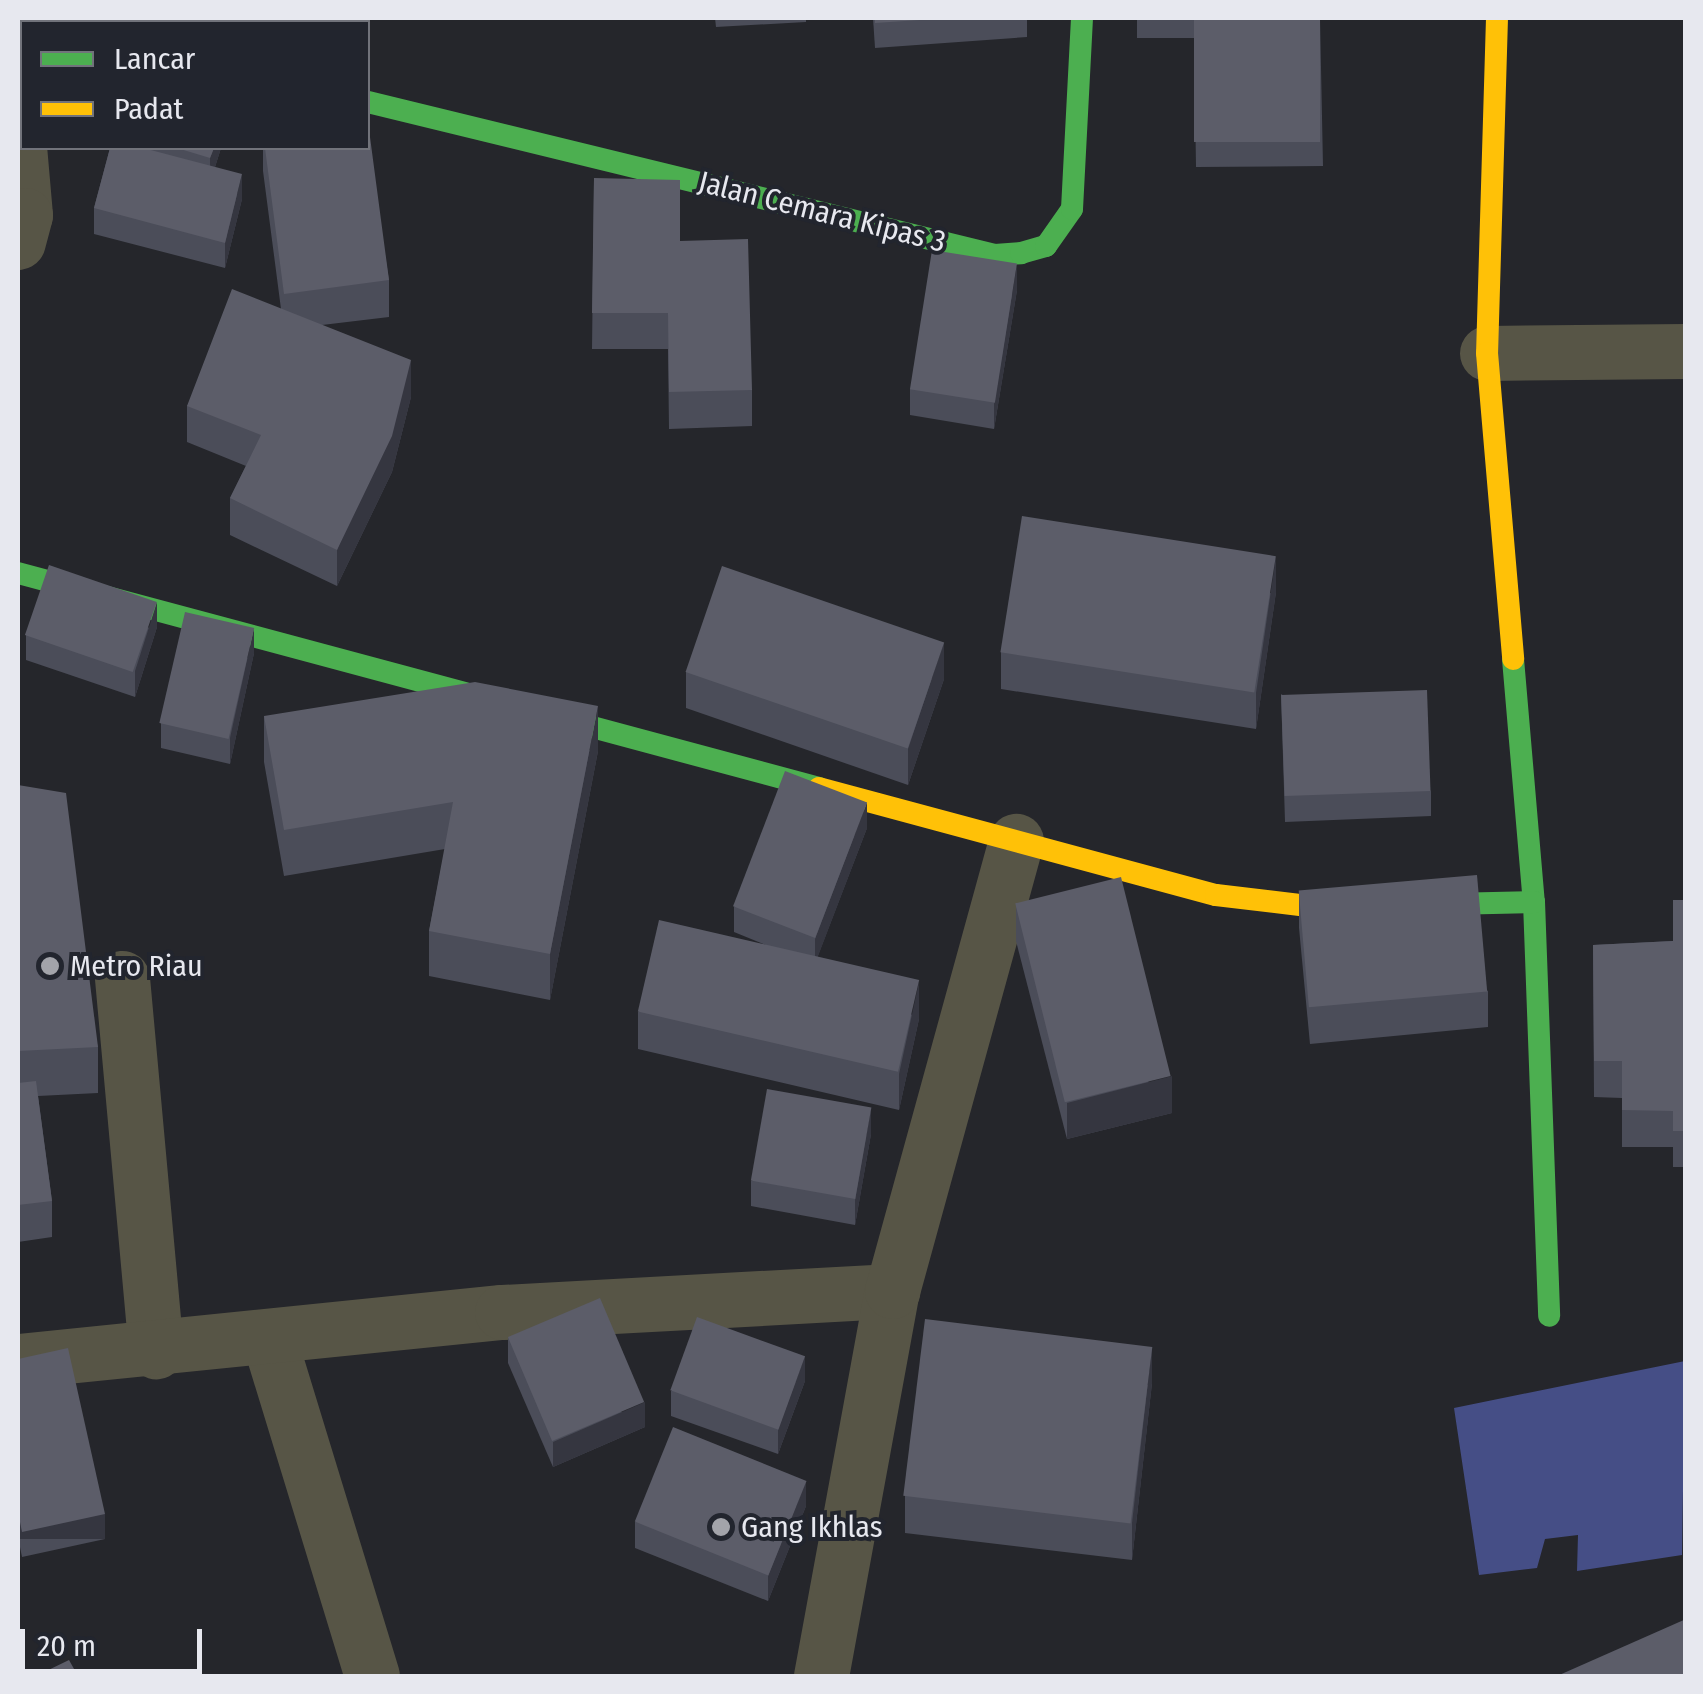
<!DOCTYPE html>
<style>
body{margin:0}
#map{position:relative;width:1703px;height:1694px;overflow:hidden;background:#25262b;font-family:"Fira Sans Condensed",sans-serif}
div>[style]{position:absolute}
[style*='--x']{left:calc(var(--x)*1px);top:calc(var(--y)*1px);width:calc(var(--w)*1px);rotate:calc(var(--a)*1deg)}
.water>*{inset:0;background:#454e86}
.street>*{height:55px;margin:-27.5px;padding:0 27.5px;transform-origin:27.5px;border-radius:27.5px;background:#575546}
.fast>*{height:22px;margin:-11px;padding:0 11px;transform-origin:11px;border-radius:11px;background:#4caf50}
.slow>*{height:22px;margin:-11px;padding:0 11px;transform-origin:11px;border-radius:11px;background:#ffc107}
.wall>*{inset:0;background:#4b4d59}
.shaded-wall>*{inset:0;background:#353640;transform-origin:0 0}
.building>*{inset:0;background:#5c5d69;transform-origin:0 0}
.dots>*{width:28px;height:28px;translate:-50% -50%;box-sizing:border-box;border:5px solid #22252e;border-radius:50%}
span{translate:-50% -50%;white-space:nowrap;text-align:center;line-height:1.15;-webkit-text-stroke:8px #22252e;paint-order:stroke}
.street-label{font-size:30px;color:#e7e8ef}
.poi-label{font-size:30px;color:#e7e8ef}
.left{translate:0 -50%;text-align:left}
.frame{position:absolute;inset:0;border:20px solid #e7e8ef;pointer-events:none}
.legend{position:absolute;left:20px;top:20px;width:350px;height:130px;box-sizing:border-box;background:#22252e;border:2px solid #71737b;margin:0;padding:12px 18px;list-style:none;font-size:30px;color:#e7e8ef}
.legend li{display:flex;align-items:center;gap:20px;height:50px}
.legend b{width:50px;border:2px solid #71737b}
.scale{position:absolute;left:20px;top:1629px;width:182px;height:45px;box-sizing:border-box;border:5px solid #e7e8ef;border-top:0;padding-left:12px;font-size:30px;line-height:35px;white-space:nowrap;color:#e7e8ef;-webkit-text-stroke:8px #22252e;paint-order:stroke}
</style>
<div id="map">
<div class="water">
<div style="clip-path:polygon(1685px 1361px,1682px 1555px,1577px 1571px,1578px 1535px,1545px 1539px,1537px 1568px,1479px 1575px,1454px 1408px)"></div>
</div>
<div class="street">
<div style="--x:18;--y:18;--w:17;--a:13"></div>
<div style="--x:18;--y:135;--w:80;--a:85"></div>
<div style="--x:25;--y:215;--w:28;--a:105"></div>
<div style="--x:1487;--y:353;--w:199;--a:-0.6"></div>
<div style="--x:122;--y:978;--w:375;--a:84.8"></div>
<div style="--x:269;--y:1339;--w:352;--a:73"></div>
<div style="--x:18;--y:1361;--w:486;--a:-5.8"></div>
<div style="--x:502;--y:1312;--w:391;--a:-3.1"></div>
<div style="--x:821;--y:1676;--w:391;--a:-79.6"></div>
<div style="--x:892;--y:1291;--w:467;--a:-74.6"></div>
</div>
<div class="fast">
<div style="--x:368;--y:102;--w:645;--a:13.71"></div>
<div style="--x:995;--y:255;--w:26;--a:-4"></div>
<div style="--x:1021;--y:253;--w:26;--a:-16"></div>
<div style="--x:1046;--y:246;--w:45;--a:-54.9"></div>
<div style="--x:1072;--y:209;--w:191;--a:-87"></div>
<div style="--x:18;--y:573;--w:829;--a:15.02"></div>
<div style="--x:1513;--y:659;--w:244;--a:85.1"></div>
<div style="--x:1534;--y:902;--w:414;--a:87.9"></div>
<div style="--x:1316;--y:907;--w:218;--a:-1.3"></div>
</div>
<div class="slow">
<div style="--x:1497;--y:18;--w:335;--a:91.7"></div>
<div style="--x:1487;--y:353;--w:307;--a:85.1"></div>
<div style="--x:819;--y:788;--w:411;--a:15.1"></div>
<div style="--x:1216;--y:895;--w:101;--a:6.8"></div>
</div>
<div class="wall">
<div style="clip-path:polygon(715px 18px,806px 18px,806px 22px,716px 27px)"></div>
<div style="clip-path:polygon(873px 18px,1027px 18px,1027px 37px,875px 48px)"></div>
<div style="clip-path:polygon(1137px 18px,1320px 18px,1323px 166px,1196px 167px,1194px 38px,1137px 38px)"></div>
<div style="clip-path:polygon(110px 148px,221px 148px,215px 167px,242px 199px,225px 268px,94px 234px,94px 208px)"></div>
<div style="clip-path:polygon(263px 148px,368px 148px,389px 280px,389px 317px,322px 325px,411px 397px,392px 472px,337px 586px,230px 535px,230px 498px,246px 466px,187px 442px,187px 406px,281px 309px,263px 171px)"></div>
<div style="clip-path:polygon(594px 178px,680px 241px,752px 390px,752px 426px,669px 429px,668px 349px,592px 349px)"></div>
<div style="clip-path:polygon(1017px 290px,994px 429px,910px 415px,910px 389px)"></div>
<div style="clip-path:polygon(1276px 592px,1256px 729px,1001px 689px,1001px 652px)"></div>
<div style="clip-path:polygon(157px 627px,135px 697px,26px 660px,26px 635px)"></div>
<div style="clip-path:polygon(254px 653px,230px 764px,161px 748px,161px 723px)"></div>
<div style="clip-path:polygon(686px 672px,944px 679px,908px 785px,686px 708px)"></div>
<div style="clip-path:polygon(1281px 694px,1431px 791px,1431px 816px,1285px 822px)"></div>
<div style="clip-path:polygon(264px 716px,598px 751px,550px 1000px,429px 976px,429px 931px,445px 849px,284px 876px,264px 762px)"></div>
<div style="clip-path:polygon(18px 785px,98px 1047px,98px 1093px,38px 1096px,52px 1201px,52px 1237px,18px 1242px)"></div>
<div style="clip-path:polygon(867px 828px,817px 958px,919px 1019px,899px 1110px,638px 1049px,638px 1012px,773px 948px,734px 932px,734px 907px)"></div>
<div style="clip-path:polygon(1299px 892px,1488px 991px,1488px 1027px,1310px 1044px,1299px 928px)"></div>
<div style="clip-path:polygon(1686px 900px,1686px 1167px,1673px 1167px,1673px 1147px,1622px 1147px,1622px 1098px,1594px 1097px,1593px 945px,1673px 941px)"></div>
<div style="clip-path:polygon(1016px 905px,1172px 1113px,1067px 1139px,1016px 941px)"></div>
<div style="clip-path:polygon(871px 1134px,855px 1225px,751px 1206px,751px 1181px)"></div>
<div style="clip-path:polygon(508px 1338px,645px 1427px,553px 1467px,508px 1363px)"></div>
<div style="clip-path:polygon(18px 1359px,105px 1539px,22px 1557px,18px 1537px)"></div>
<div style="clip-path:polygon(805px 1381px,778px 1454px,671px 1416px,671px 1391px)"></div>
<div style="clip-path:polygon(1152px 1383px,1132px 1560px,905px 1533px,905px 1496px)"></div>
<div style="clip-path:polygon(806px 1506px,768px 1601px,635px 1548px,635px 1522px)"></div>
</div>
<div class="shaded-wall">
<div style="clip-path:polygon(214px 148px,221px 148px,210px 183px,210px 158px)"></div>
<div style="clip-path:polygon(242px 174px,242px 199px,225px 268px,225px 243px)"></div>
<div style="clip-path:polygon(1017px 264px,1017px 290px,994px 429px,994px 404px)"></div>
<div style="clip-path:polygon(411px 360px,411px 397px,392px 472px,337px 586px,337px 550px)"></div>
<div style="clip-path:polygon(1276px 556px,1276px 592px,1256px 729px,1256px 693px)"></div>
<div style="clip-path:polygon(157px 602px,157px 627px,135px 697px,135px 671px)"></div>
<div style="clip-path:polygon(254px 628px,254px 653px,230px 764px,230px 738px)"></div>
<div style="clip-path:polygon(944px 642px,944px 679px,908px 785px,908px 749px)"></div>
<div style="clip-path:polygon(598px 706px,598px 751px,550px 1000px,550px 954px)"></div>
<div style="clip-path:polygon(867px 802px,867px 828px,815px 964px,815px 939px)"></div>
<div style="clip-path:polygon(919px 982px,919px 1019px,899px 1110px,899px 1074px)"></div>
<div style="clip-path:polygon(1172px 1076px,1172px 1113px,1067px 1139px,1067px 1103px)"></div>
<div style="clip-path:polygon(871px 1108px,871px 1134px,855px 1225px,855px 1200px)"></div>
<div style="clip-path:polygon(1152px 1346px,1152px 1383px,1132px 1560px,1132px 1523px)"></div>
<div style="clip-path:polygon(805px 1356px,805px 1381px,778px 1454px,778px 1429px)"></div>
<div style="clip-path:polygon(645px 1402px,645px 1427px,553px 1467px,553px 1442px)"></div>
<div style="clip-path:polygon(806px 1481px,806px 1506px,768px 1601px,768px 1576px)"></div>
<div style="left:105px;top:1514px;width:25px;height:85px;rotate:90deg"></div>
</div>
<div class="building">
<div style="clip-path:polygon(875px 18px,950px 18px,875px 23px)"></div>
<div style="left:1194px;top:18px;width:126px;height:124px"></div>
<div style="clip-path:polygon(368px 122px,389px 280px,284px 294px,265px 148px,368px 148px)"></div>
<div style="clip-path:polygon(110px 148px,143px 148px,242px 174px,225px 243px,94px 208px)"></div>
<div style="clip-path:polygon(177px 148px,214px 148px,210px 158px)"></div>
<div style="clip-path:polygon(594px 178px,680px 180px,680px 241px,748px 239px,752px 390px,669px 392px,668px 313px,592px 313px)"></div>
<div style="left:932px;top:250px;width:86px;height:141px;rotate:9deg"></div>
<div style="clip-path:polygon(232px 289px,411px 360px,392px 436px,337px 550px,230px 498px,261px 435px,187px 406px)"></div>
<div style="left:1022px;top:516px;width:257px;height:138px;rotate:9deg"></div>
<div style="left:49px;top:565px;width:114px;height:74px;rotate:19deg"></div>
<div style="left:722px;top:566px;width:235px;height:112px;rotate:19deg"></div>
<div style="left:185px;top:612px;width:71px;height:114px;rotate:13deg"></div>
<div style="clip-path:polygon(475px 682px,598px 706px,550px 954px,429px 931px,453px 802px,284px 830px,264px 716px)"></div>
<div style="left:1427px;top:690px;width:101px;height:146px;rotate:88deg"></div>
<div style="left:785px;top:771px;width:88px;height:145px;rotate:21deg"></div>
<div style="clip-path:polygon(18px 785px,66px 793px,98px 1047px,18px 1051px)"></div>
<div style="left:1477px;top:875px;width:117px;height:179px;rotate:85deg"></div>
<div style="left:1121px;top:877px;width:205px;height:109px;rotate:76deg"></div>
<div style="clip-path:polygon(1673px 900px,1686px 900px,1686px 1131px,1673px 1131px,1673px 1111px,1622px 1110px,1622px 1061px,1594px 1061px,1593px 945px,1673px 941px)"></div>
<div style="left:659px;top:920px;width:267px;height:94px;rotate:13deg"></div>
<div style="clip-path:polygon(36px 1081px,52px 1201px,18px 1205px,18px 1083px)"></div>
<div style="left:767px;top:1089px;width:106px;height:93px;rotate:10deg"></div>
<div style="left:600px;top:1298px;width:113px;height:100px;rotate:67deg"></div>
<div style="left:697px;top:1317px;width:115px;height:78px;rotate:20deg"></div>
<div style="left:925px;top:1319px;width:229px;height:178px;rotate:7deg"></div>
<div style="clip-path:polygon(68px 1348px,105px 1514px,22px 1532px,18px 1512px,18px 1359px)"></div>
<div style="left:673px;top:1427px;width:144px;height:102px;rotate:22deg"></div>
<div style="clip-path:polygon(1686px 1619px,1686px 1676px,1557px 1676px)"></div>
<div style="clip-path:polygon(69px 1660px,78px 1676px,36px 1676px)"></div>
<div style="clip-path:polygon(179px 1669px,183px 1676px,164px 1676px)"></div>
</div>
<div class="dots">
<div style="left:50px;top:966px;background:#a3a4aa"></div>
<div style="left:721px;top:1527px;background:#a3a4aa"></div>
</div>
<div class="street-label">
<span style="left:822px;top:212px;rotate:14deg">Jalan Cemara Kipas 3</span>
</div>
<div class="poi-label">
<span class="left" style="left:70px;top:966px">Metro Riau</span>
<span class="left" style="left:741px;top:1527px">Gang Ikhlas</span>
</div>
<div class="frame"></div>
<ul class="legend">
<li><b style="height:12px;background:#4caf50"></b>Lancar</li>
<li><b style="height:12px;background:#ffc107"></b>Padat</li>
</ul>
<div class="scale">20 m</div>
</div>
